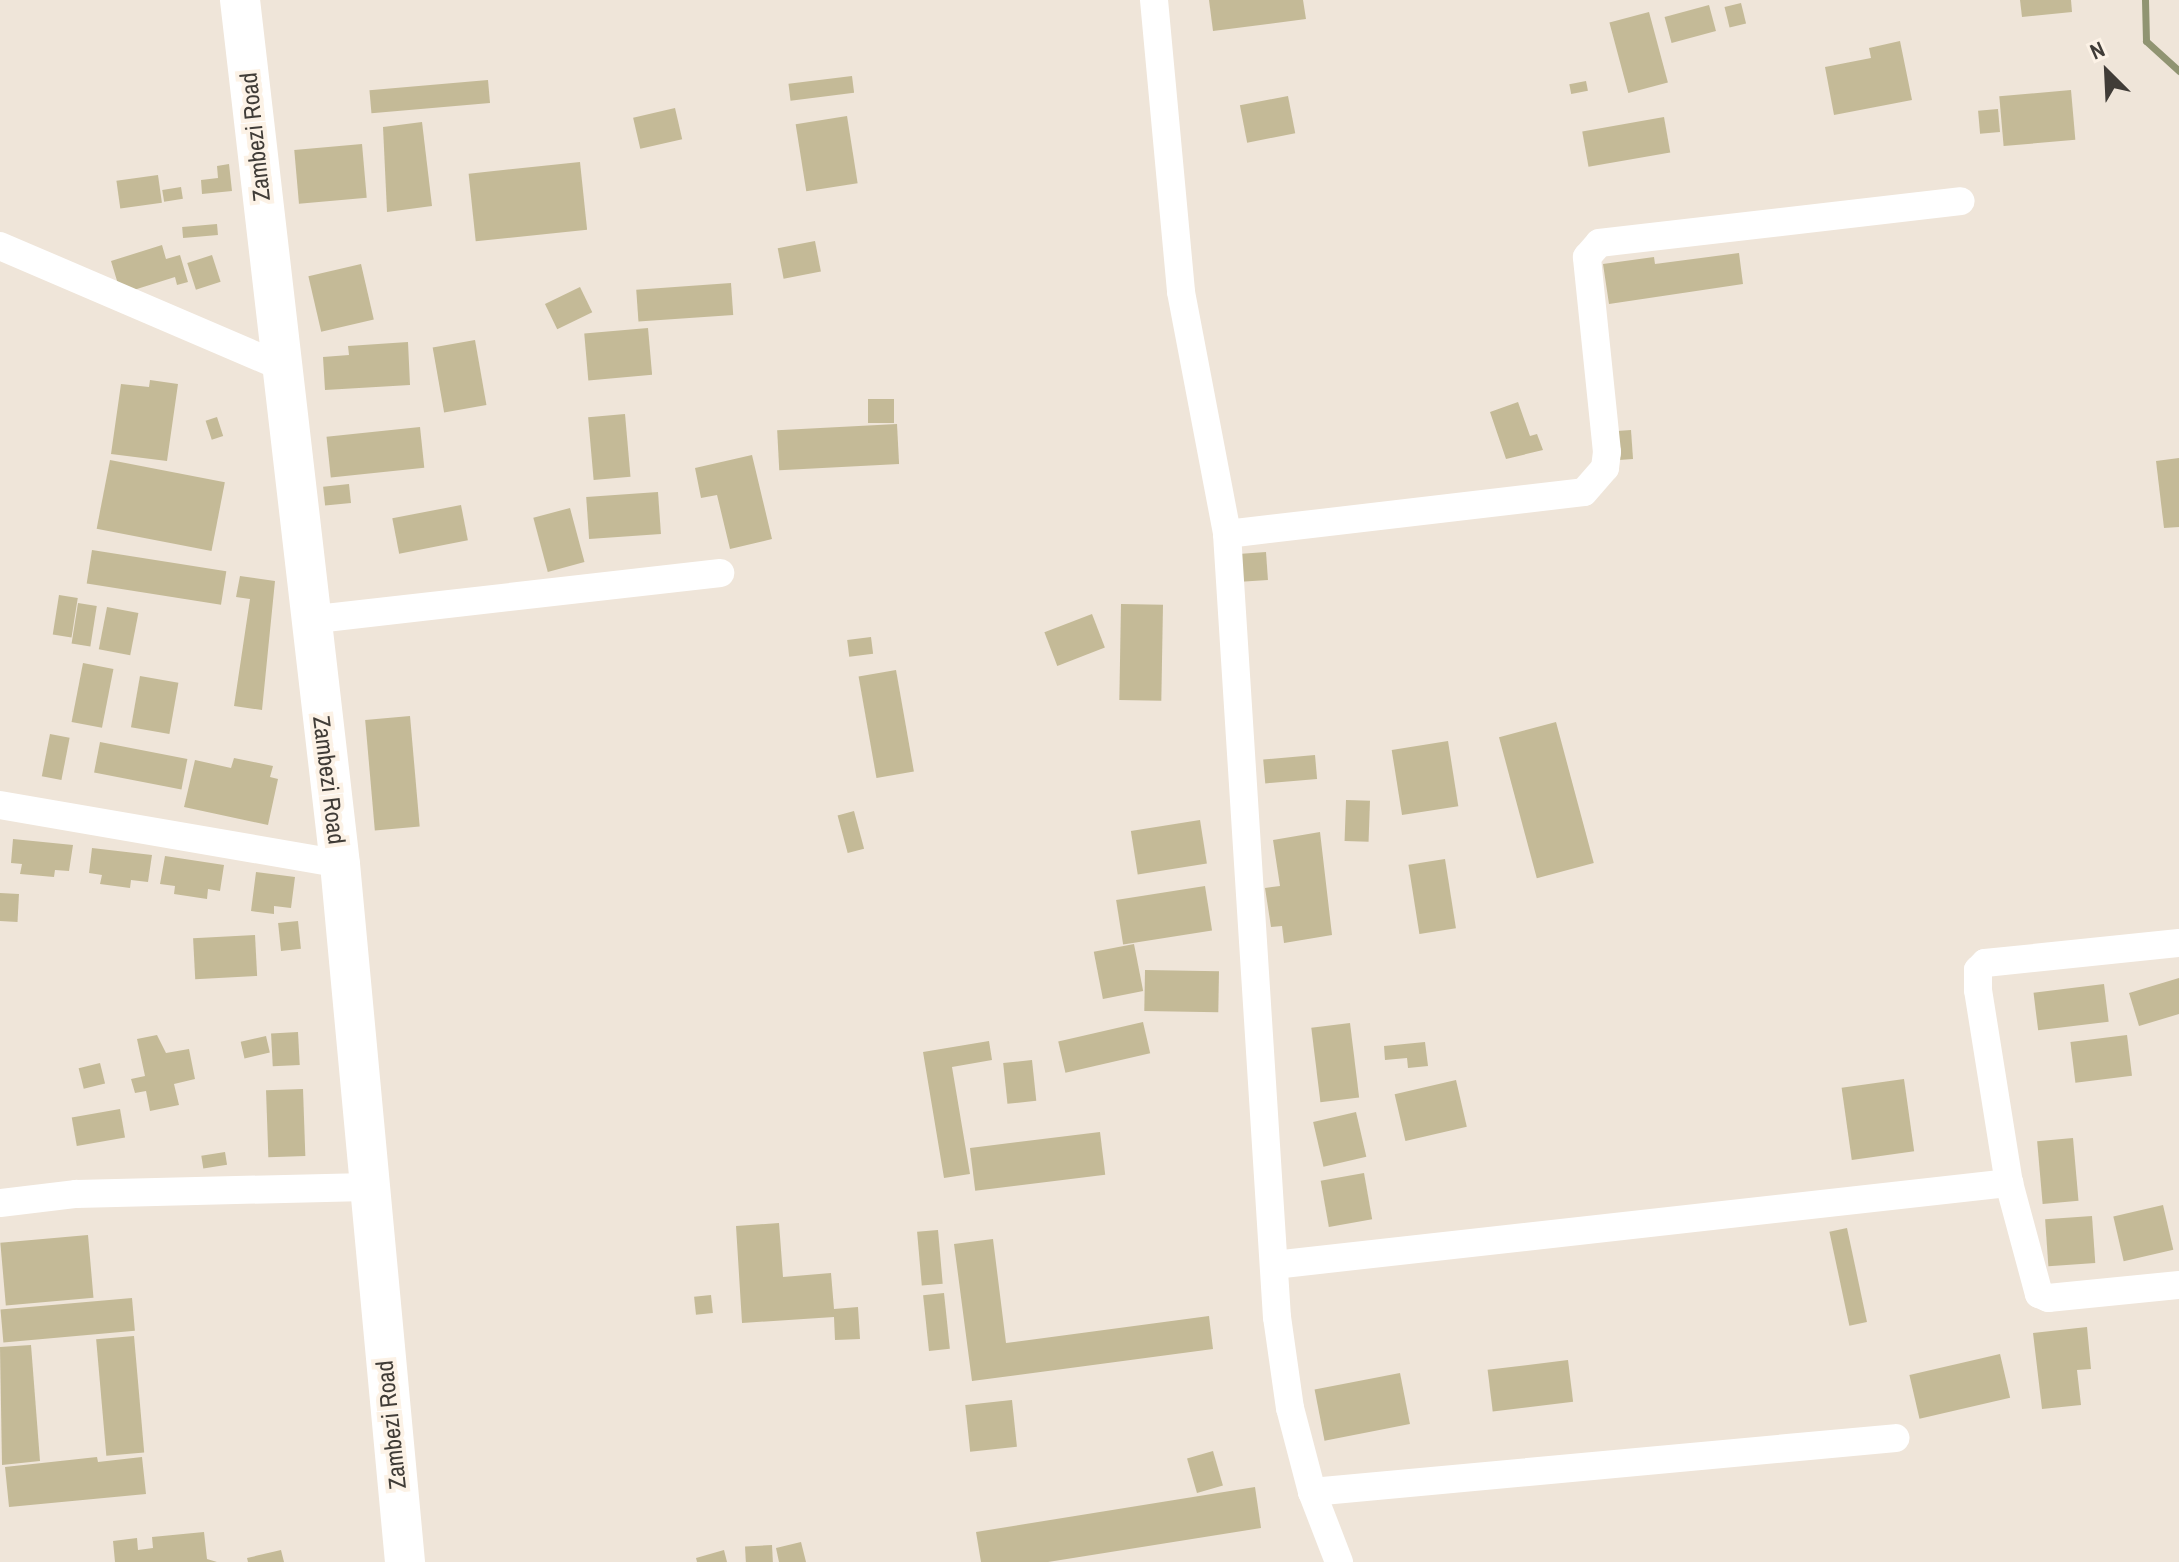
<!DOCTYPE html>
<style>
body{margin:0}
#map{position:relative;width:2179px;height:1562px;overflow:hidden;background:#efe5d9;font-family:"Archivo Narrow",sans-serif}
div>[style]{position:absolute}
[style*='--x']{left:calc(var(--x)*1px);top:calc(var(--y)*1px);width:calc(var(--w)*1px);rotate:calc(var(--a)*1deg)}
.stream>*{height:7px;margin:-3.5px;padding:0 3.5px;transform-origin:3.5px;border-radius:3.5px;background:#909472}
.building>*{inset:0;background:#c4ba97;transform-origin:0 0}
.street>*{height:28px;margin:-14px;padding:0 14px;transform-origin:14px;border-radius:14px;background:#fff}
.secondary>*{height:40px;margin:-20px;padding:0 20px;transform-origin:20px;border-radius:20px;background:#fff}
span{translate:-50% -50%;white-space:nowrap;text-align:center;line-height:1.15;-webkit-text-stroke:8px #fcf2e6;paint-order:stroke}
.street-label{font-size:24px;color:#403c37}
.north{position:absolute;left:2067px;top:32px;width:80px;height:80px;-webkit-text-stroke:6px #fcf2e6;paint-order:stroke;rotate:336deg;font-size:22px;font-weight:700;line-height:32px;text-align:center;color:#403c37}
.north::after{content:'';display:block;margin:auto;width:28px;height:36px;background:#403c37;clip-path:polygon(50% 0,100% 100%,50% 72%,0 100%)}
</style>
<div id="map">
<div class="stream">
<div style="--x:2145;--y:0;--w:41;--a:88.6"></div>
<div style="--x:2146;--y:41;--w:45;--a:42.3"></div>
</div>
<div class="building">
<div style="clip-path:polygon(1209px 0,1303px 0,1306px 19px,1213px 31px)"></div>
<div style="clip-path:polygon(2020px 0,2071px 0,2072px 12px,2022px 17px)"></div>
<div style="left:1741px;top:3px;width:21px;height:17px;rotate:76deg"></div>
<div style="left:1709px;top:5px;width:27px;height:46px;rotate:75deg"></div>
<div style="left:1649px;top:12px;width:73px;height:41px;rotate:75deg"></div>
<div style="clip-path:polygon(1900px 41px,1912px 100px,1834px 115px,1825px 67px,1871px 58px,1869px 48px)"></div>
<div style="left:852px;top:76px;width:17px;height:64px;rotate:83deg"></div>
<div style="left:488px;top:80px;width:23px;height:119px;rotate:85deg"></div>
<div style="left:1586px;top:81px;width:10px;height:17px;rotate:79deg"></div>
<div style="left:2071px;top:90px;width:50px;height:72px;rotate:85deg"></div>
<div style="left:1288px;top:96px;width:38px;height:49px;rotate:79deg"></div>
<div style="left:675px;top:108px;width:32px;height:43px;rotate:77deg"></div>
<div style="left:1998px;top:109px;width:23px;height:20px;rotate:85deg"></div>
<div style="left:847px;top:116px;width:68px;height:52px;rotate:81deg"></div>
<div style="left:1664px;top:117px;width:36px;height:83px;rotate:80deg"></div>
<div style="clip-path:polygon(422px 122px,432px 206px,387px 212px,383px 127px)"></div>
<div style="left:362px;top:144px;width:54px;height:68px;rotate:85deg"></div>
<div style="left:580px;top:162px;width:68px;height:112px;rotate:84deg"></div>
<div style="clip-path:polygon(229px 164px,232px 191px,202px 194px,201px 180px,218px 178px,217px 166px)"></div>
<div style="left:158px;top:175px;width:28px;height:42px;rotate:82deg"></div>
<div style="left:181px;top:187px;width:12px;height:19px;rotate:81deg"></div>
<div style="left:217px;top:224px;width:11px;height:35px;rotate:85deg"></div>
<div style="left:815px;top:241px;width:31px;height:38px;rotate:79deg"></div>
<div style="clip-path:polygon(162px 245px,166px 259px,180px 255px,188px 282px,177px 285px,175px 277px,121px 294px,111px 261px)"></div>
<div style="clip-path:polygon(1739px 253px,1743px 284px,1609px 304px,1603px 264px,1654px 257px,1655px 264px)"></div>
<div style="left:212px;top:255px;width:28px;height:26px;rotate:72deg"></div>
<div style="left:361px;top:264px;width:57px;height:54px;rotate:77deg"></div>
<div style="left:731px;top:283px;width:32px;height:95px;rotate:86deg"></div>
<div style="left:580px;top:287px;width:28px;height:39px;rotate:64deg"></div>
<div style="left:648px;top:328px;width:47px;height:64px;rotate:85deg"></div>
<div style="left:475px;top:340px;width:66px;height:43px;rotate:80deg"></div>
<div style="clip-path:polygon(408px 342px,410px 385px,325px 390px,323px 357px,349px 355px,348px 346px)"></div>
<div style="clip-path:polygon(150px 380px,178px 384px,167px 461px,111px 454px,121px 384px,149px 387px)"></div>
<div style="left:868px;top:399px;width:26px;height:24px"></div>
<div style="clip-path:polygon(1518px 402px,1530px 436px,1537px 434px,1543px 450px,1506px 459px,1490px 412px)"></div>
<div style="left:625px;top:414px;width:63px;height:37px;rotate:85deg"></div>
<div style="left:217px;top:417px;width:20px;height:12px;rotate:72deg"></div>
<div style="left:897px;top:424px;width:40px;height:120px;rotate:87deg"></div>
<div style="left:420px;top:427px;width:41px;height:94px;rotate:84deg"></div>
<div style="left:1631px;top:430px;width:29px;height:21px;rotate:86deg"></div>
<div style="clip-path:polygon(752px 455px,772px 539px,730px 549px,717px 495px,701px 498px,695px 468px)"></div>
<div style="clip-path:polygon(2179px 458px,2179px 527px,2164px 528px,2156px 461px)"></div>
<div style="left:110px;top:460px;width:117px;height:70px;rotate:11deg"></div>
<div style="left:349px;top:484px;width:19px;height:26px;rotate:84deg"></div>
<div style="left:658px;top:492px;width:42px;height:72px;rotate:86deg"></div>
<div style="left:461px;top:505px;width:36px;height:70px;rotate:79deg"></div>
<div style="left:570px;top:508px;width:56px;height:38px;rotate:75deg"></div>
<div style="left:92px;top:550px;width:136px;height:34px;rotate:9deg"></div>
<div style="left:1266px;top:552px;width:28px;height:31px;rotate:86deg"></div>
<div style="clip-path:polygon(240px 576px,275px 581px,262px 710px,234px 706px,250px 599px,236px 597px)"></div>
<div style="left:59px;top:595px;width:19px;height:40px;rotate:9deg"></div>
<div style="left:78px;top:603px;width:19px;height:41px;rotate:9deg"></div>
<div style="left:1121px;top:604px;width:42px;height:96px;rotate:1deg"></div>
<div style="left:107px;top:607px;width:32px;height:43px;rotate:11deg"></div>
<div style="left:1092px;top:614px;width:36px;height:51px;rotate:69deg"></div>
<div style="left:871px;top:637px;width:17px;height:24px;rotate:83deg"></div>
<div style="left:83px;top:663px;width:31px;height:60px;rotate:11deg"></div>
<div style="left:896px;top:670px;width:103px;height:38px;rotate:80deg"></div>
<div style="left:140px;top:676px;width:39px;height:52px;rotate:10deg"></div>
<div style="left:410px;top:716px;width:111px;height:45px;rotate:85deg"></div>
<div style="left:1556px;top:722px;width:146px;height:59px;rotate:75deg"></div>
<div style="left:50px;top:734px;width:20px;height:43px;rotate:11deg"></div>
<div style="left:1448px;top:741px;width:66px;height:57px;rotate:81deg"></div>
<div style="left:100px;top:742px;width:89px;height:31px;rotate:11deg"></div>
<div style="left:1315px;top:755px;width:24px;height:52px;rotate:85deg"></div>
<div style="clip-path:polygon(234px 758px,273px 766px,270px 777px,278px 779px,268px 825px,184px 807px,195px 760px,231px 768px)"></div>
<div style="left:1346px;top:800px;width:24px;height:41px;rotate:2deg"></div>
<div style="left:854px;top:811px;width:39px;height:17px;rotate:75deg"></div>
<div style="left:1200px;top:820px;width:44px;height:70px;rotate:81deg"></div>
<div style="clip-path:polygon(1320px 832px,1332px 935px,1284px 943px,1282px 926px,1271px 927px,1265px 888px,1280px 886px,1273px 840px)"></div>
<div style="clip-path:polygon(13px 839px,73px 845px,69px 871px,55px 870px,54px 877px,20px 874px,22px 864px,11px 863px)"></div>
<div style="clip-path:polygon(92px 848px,152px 855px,148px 882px,131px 880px,130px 888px,100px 884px,102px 875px,89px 873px)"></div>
<div style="clip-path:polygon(165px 856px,224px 865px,220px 891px,208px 889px,207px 899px,174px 894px,175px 886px,160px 884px)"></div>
<div style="left:1445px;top:859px;width:70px;height:37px;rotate:81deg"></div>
<div style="clip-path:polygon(256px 872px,295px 877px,291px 908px,274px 906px,274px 914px,251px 911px)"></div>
<div style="left:1205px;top:886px;width:45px;height:90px;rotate:81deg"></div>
<div style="left:0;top:893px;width:19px;height:28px;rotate:3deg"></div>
<div style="left:298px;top:921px;width:28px;height:20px;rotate:84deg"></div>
<div style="left:255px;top:935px;width:41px;height:62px;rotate:87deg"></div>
<div style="left:1134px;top:944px;width:48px;height:41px;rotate:79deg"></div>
<div style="left:1145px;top:970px;width:74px;height:41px;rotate:1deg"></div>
<div style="clip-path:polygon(2179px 978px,2179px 1014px,2139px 1026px,2129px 993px)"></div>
<div style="left:2104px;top:984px;width:38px;height:71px;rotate:83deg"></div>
<div style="left:1143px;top:1022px;width:32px;height:87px;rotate:77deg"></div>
<div style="left:1350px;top:1023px;width:75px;height:39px;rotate:83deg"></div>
<div style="left:298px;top:1032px;width:33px;height:27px;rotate:87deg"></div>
<div style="clip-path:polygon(157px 1035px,166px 1053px,189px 1049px,195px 1079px,174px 1084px,179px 1105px,150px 1111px,146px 1091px,135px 1093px,131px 1079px,145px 1076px,137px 1039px)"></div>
<div style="left:2127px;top:1035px;width:41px;height:57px;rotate:83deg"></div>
<div style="left:266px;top:1036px;width:17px;height:26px;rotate:77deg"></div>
<div style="clip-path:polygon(989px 1041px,992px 1060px,952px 1067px,970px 1174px,944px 1178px,923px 1052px)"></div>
<div style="clip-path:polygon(1425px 1042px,1428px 1066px,1408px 1068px,1407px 1058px,1385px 1060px,1384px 1046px)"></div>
<div style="left:1032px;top:1060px;width:41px;height:29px;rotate:84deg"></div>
<div style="left:100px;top:1063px;width:21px;height:22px;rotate:76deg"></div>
<div style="left:1904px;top:1079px;width:73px;height:63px;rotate:82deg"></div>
<div style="left:1456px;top:1080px;width:48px;height:63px;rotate:77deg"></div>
<div style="left:303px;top:1089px;width:67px;height:37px;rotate:88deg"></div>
<div style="left:120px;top:1109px;width:29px;height:49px;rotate:80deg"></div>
<div style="left:1356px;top:1112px;width:46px;height:44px;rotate:77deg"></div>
<div style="left:1100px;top:1132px;width:43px;height:131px;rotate:83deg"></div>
<div style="left:2073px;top:1138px;width:63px;height:36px;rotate:85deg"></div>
<div style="left:225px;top:1152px;width:13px;height:24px;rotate:81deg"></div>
<div style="left:1364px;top:1173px;width:47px;height:44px;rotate:80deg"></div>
<div style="left:2163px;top:1205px;width:46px;height:51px;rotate:77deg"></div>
<div style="left:2092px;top:1216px;width:47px;height:47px;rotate:86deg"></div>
<div style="clip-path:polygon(779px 1223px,783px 1277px,831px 1273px,834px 1309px,858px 1307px,860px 1339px,835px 1340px,834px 1317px,742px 1323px,736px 1226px)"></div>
<div style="left:1847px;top:1228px;width:96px;height:18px;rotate:78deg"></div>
<div style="left:938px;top:1230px;width:54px;height:21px;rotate:85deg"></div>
<div style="left:88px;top:1235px;width:63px;height:88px;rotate:85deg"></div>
<div style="clip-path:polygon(993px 1239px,1006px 1343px,1209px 1316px,1213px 1349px,972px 1381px,954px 1244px)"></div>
<div style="left:944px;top:1293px;width:56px;height:21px;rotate:84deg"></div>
<div style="left:711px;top:1295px;width:18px;height:17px;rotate:84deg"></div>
<div style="left:132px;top:1298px;width:33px;height:132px;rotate:85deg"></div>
<div style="clip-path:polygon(2087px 1327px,2091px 1369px,2077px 1370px,2081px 1405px,2042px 1409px,2033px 1333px)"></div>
<div style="left:134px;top:1336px;width:117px;height:38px;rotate:85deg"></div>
<div style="clip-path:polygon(31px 1345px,40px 1461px,2px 1465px,0 1347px)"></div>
<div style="left:2000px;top:1354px;width:45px;height:93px;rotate:77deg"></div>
<div style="left:1568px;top:1360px;width:42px;height:81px;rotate:83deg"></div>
<div style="left:1400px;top:1373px;width:52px;height:87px;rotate:79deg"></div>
<div style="left:1012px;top:1400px;width:47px;height:47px;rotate:84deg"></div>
<div style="left:1213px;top:1451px;width:36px;height:27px;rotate:74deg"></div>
<div style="clip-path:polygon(97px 1457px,98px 1462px,142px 1457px,146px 1494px,9px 1507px,5px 1467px)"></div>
<div style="clip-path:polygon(1255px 1487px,1261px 1528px,1048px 1562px,981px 1562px,976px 1532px)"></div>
<div style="clip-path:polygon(204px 1532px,207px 1559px,217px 1562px,115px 1562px,113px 1541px,137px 1538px,138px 1550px,153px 1548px,152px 1537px)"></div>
<div style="clip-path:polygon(801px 1542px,806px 1562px,779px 1562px,776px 1548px)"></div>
<div style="left:772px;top:1545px;width:17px;height:27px;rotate:87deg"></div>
<div style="clip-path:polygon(281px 1550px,284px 1562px,248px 1562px,247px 1558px)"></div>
<div style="clip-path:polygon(724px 1550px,727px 1562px,697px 1562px,696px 1558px)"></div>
</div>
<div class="street">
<div style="--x:1154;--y:0;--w:293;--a:84.7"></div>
<div style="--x:1181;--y:292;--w:246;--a:79.2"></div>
<div style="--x:1227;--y:534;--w:785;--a:86.35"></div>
<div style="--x:1277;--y:1317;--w:92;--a:81.9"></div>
<div style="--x:1290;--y:1408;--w:87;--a:75.3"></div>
<div style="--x:1312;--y:1492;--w:75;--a:68.9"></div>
<div style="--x:0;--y:246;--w:305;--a:23.2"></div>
<div style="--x:1227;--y:534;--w:359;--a:-6.7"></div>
<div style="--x:1584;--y:492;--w:32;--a:-49"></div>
<div style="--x:1605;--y:468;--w:16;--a:-83"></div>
<div style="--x:1607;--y:452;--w:196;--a:-95.9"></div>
<div style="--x:1587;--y:257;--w:18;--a:-49"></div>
<div style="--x:1599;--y:243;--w:364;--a:-6.6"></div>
<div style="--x:308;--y:620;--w:415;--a:-6.5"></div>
<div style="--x:0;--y:805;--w:345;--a:9.8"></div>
<div style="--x:2179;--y:943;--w:195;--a:174.1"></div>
<div style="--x:1985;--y:963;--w:10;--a:135"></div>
<div style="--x:1978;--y:970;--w:20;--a:90"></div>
<div style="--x:1978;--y:990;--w:195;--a:80.9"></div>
<div style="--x:2009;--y:1183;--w:115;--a:74.9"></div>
<div style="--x:2039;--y:1294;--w:10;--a:24"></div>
<div style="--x:2048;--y:1298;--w:132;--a:-5.7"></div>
<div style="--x:0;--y:1203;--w:77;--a:-6.8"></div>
<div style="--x:76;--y:1194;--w:291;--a:-1.4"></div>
<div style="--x:1274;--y:1265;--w:740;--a:-6.37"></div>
<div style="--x:1312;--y:1492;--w:586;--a:-5.28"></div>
</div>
<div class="secondary">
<div style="--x:240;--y:0;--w:870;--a:83.4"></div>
<div style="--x:340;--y:864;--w:701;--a:84.68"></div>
</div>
<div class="street-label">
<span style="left:255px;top:137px;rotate:-96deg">Zambezi Road</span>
<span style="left:329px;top:780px;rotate:83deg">Zambezi Road</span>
<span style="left:391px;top:1425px;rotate:-96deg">Zambezi Road</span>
</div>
<div class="north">N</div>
</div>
